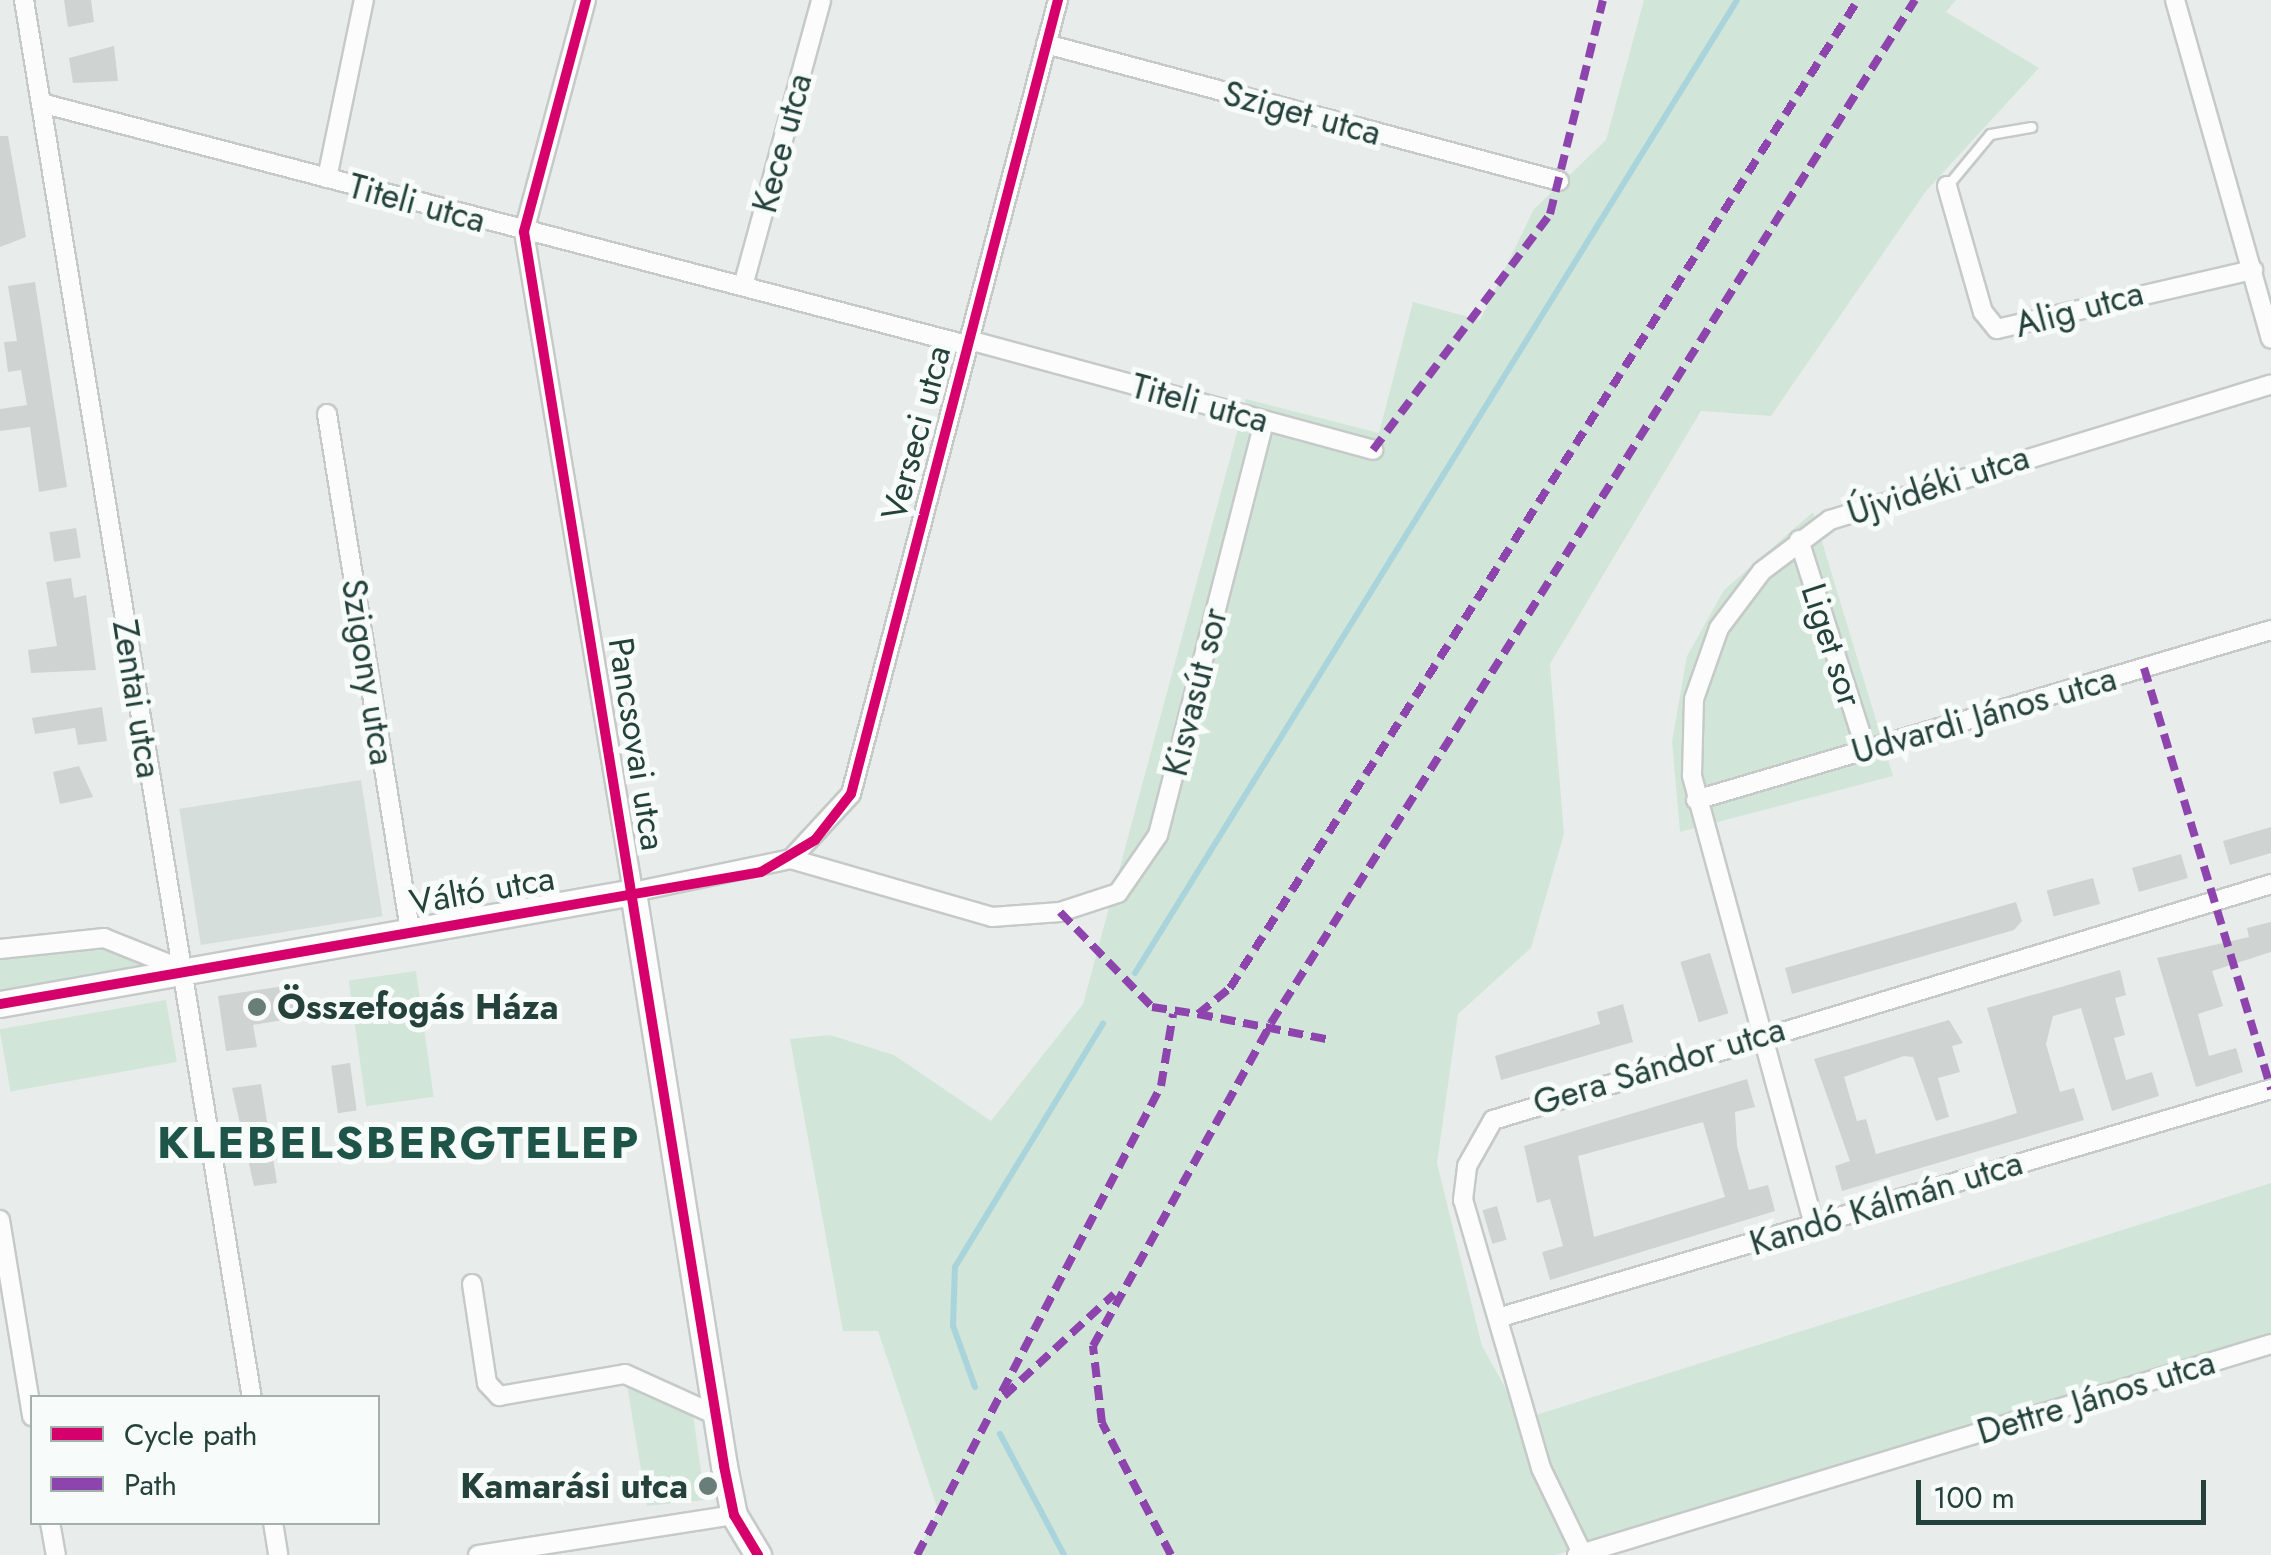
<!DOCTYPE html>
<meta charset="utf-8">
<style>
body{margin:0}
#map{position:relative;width:2271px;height:1555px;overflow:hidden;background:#e8edeb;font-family:Jost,sans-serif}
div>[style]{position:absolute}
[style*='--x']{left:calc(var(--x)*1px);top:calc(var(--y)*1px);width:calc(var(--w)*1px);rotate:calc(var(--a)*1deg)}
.built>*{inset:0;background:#d6dedb;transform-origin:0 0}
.green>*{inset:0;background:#d1e6d8;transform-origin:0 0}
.stream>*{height:6px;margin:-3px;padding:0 3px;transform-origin:3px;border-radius:3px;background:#a9d4db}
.building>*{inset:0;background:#cfd4d2;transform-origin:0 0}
.roads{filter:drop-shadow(2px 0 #c5cac8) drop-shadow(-2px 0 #c5cac8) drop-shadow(0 2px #c5cac8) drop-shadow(0 -2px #c5cac8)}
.lane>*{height:9px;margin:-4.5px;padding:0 4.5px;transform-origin:4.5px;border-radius:4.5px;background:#fcfcfc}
.street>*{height:18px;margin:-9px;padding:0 9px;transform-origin:9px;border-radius:9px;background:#fcfcfc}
.secondary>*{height:25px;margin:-12.5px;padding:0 12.5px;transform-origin:12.5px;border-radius:12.5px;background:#fcfcfc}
.quiet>*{height:8px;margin-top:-4px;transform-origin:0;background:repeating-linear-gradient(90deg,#8e44ad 0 15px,transparent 0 23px)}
.cycleway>*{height:10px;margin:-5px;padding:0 5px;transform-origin:5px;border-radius:5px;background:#d6006c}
.dots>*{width:28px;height:28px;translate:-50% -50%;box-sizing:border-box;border:5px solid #f7fbf9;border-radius:50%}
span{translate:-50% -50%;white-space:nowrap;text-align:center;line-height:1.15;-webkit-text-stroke:10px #f7fbf9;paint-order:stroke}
.street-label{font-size:35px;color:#24423a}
.poi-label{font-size:35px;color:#24423a;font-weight:700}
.left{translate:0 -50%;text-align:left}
.right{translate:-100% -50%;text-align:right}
.district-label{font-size:45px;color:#1f5548;font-weight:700;letter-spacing:2.5px}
.legend{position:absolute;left:30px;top:1395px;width:350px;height:130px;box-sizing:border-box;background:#f7fbf9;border:2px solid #a3b1ad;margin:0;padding:12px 18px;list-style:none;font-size:30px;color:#24423a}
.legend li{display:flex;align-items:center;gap:20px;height:50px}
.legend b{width:50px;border:2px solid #a3b1ad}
.scale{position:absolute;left:1916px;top:1480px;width:290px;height:45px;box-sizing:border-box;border:5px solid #24423a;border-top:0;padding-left:12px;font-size:30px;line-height:35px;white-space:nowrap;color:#24423a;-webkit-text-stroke:8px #f7fbf9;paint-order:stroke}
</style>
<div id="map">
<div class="built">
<div style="left:361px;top:780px;width:138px;height:184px;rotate:81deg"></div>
</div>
<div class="green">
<div style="clip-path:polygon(1644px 0,1956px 0,1946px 12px,2039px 68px,1926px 191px,1771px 416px,1701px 411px,1550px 664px,1564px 834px,1531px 948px,1458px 1014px,1437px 1163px,1482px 1346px,1523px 1419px,2271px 1183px,2271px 1333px,1556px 1555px,916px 1555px,938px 1510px,878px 1331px,843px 1331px,790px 1039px,830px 1035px,894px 1055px,991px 1121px,1083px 1004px,1246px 399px,1379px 433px,1413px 302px,1480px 320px,1534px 209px,1606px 140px)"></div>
<div style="clip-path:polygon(1813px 512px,1893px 776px,1680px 832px,1672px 741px,1687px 656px,1724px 590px)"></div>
<div style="clip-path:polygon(107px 950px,143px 965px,0 998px,0 955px)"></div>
<div style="left:416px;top:971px;width:127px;height:68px;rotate:82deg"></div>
<div style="left:166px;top:1000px;width:63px;height:169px;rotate:80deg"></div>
<div style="clip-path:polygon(627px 1385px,693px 1414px,705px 1500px,647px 1506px)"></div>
</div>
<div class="stream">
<div style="--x:1135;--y:973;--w:1144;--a:-58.25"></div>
<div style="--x:975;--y:1387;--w:65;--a:-109.8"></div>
<div style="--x:953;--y:1326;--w:59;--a:-88.1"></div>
<div style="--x:955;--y:1267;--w:285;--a:-58.7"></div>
<div style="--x:1000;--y:1434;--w:137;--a:62.1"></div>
</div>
<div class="building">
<div style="clip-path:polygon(64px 0,91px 0,94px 22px,68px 27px)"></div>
<div style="clip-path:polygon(114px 46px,118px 81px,73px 83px,69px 58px)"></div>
<div style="clip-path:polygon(0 136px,8px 136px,26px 237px,0 247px)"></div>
<div style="clip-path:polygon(35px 282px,67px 487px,39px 492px,30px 427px,0 431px,0 409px,27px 405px,21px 370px,8px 372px,4px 342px,17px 341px,8px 286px)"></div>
<div style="left:76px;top:528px;width:30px;height:27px;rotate:81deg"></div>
<div style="clip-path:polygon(71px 578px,74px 598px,86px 595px,96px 670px,31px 673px,28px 650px,57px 646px,46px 582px)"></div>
<div style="clip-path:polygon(102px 707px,107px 741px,78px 745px,75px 728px,35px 734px,32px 718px)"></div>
<div style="clip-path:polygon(79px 766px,93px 797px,60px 804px,53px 772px)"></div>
<div style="clip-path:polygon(2271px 827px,2271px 853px,2230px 865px,2223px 841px)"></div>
<div style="left:2181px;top:854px;width:25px;height:51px;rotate:74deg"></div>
<div style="left:2093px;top:878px;width:27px;height:48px;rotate:75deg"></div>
<div style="clip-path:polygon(2016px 902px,2022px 921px,2014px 930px,1792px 994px,1785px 968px)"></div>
<div style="clip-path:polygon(2271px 922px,2271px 952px,2212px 971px,2223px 1006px,2198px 1014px,2209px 1056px,2236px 1048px,2243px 1072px,2196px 1087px,2157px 958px,2249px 937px,2247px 928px)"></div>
<div style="left:1710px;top:953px;width:63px;height:31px;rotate:73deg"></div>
<div style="clip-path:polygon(2120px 970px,2126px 995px,2115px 998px,2125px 1035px,2114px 1038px,2126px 1080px,2152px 1072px,2159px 1096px,2112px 1111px,2081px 1008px,2053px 1016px,2046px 1044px,2060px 1092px,2074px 1088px,2084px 1120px,1842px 1191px,1835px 1166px,1850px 1161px,1814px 1059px,1949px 1020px,1963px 1043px,1952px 1046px,1960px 1072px,1938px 1078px,1949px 1117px,1936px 1121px,1913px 1057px,1904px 1056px,1844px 1077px,1857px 1121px,1866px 1119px,1876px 1154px,1992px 1121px,2017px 1113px,1987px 1008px)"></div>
<div style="clip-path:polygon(291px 985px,296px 1018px,253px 1025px,257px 1047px,226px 1051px,218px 996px)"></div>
<div style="clip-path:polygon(1623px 1004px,1633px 1042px,1501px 1080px,1495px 1056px,1600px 1024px,1597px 1012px)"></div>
<div style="left:350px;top:1063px;width:48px;height:19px;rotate:82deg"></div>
<div style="clip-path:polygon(evenodd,1747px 1079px,1755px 1107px,1735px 1112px,1737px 1146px,1749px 1190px,1768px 1185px,1775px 1211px,1550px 1280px,1542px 1252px,1563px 1246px,1550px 1199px,1537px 1203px,1524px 1146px,1747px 1079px,1703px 1122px,1725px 1197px,1594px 1237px,1578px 1156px,1703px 1122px)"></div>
<div style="clip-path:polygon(261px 1084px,277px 1183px,254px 1186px,232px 1088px)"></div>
<div style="left:1497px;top:1206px;width:35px;height:15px;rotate:74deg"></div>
</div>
<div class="roads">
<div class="lane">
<div style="--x:1947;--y:186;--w:67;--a:-50.4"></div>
<div style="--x:1990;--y:134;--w:42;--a:-9.7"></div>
</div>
<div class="street">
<div style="--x:24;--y:0;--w:1416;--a:80.74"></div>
<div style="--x:586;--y:0;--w:240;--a:105"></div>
<div style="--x:524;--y:232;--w:669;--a:80.62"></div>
<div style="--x:633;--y:892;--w:161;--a:-11.8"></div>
<div style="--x:791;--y:859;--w:88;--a:-47.3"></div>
<div style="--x:851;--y:794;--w:821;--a:-75.39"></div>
<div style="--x:2175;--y:0;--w:352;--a:74.2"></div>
<div style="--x:1046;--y:44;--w:531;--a:14.95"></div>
<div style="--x:41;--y:103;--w:957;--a:14.65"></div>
<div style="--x:327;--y:178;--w:182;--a:-78.3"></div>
<div style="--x:1947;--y:186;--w:131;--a:74.1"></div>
<div style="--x:1983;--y:312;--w:22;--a:51"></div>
<div style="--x:1997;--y:329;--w:263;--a:-13"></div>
<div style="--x:743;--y:286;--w:296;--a:-74.7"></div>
<div style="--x:969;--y:340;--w:419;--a:15.2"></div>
<div style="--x:327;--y:414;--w:523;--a:80.86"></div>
<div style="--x:1799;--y:540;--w:220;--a:72.3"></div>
<div style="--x:1696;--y:800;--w:600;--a:-16.47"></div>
<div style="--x:791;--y:859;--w:209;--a:16.1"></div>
<div style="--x:992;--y:917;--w:68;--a:-4.2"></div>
<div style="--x:1060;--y:912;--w:61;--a:-18.1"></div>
<div style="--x:1118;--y:893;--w:70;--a:-55.4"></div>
<div style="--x:1158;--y:835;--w:427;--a:-75.6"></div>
<div style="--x:0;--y:949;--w:105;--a:-6"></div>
<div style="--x:104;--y:938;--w:83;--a:21.9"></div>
<div style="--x:0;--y:1220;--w:199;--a:80.7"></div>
<div style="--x:1814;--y:1225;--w:466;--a:-105.2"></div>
<div style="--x:1692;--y:775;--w:76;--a:-88.5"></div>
<div style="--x:1694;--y:699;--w:75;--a:-70.6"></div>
<div style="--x:1719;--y:628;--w:71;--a:-53"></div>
<div style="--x:1762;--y:571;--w:85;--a:-36.9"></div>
<div style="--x:1830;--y:520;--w:461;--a:-17.1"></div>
<div style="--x:472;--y:1284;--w:100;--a:81.4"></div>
<div style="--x:487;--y:1383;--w:18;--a:47"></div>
<div style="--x:499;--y:1396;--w:128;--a:-9.9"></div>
<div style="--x:625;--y:1374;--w:100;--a:24.3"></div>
<div style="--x:1501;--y:1317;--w:803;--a:-16.49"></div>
<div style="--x:50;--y:1522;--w:34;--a:80"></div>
<div style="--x:273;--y:1522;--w:33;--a:81"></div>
<div style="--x:1582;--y:1553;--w:94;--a:-115.8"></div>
<div style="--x:1541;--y:1468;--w:279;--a:-106.2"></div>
<div style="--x:1463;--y:1200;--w:34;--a:-83"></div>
<div style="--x:1467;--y:1166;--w:53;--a:-60.5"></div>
<div style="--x:1493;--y:1120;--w:813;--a:-16.87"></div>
<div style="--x:478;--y:1555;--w:259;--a:-8.9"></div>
<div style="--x:1577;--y:1555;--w:725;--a:-16.91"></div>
</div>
<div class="secondary">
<div style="--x:0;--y:1004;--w:643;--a:-10.03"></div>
<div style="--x:633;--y:892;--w:581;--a:80.99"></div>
<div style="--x:724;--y:1466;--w:50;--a:78.5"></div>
<div style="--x:734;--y:1515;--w:47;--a:59"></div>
</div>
</div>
<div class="quiet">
<div style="--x:1373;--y:450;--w:295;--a:-53.1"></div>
<div style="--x:1550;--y:214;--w:220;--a:-76.1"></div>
<div style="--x:2144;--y:668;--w:440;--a:73.2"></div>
<div style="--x:1060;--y:912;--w:132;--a:45.9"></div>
<div style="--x:1152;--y:1007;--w:47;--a:8.7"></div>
<div style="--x:1198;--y:1014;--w:41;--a:-39.1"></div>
<div style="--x:1230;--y:988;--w:1171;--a:-57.56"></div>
<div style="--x:1198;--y:1014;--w:136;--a:11.1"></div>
<div style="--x:1004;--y:1396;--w:150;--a:-42.8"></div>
<div style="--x:917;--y:1555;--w:529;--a:-62.51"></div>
<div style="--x:1161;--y:1086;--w:73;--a:-80.5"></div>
<div style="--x:1171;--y:1555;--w:149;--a:-117.6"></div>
<div style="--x:1102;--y:1423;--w:78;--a:-96.7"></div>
<div style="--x:1093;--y:1346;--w:369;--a:-61.1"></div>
<div style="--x:1271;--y:1023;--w:1209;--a:-57.81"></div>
</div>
<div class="cycleway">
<div style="--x:586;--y:0;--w:240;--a:105"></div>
<div style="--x:524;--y:232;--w:1250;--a:80.79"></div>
<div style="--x:724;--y:1466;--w:50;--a:78.5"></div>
<div style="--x:734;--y:1515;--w:47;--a:59"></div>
<div style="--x:0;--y:1004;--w:772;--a:-9.84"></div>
<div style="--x:761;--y:872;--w:63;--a:-30.7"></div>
<div style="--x:815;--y:840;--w:58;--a:-52"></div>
<div style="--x:851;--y:794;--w:821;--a:-75.39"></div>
</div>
<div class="dots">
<div style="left:257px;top:1007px;background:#697e78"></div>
<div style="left:708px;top:1486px;background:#697e78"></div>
</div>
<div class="street-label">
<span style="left:1302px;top:113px;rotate:15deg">Sziget utca</span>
<span style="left:782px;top:143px;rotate:-75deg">Kece utca</span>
<span style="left:417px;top:203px;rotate:15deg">Titeli utca</span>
<span style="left:2079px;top:309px;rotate:-15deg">Alig utca</span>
<span style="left:1200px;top:403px;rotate:15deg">Titeli utca</span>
<span style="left:916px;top:433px;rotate:-75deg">Verseci utca</span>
<span style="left:1938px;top:485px;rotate:-18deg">Újvidéki utca</span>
<span style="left:1832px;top:645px;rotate:72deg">Liget sor</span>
<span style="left:368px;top:672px;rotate:81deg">Szigony utca</span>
<span style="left:1195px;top:692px;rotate:-76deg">Kisvasút sor</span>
<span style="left:137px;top:699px;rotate:81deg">Zentai utca</span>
<span style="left:1984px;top:715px;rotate:-16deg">Udvardi János utca</span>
<span style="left:637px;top:744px;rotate:81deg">Pancsovai utca</span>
<span style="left:482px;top:890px;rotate:-10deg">Váltó utca</span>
<span style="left:1659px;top:1066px;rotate:-17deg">Gera Sándor utca</span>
<span style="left:1886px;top:1203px;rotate:-17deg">Kandó Kálmán utca</span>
<span style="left:2096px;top:1397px;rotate:-17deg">Dettre János utca</span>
</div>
<div class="poi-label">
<span class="left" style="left:277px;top:1007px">Összefogás Háza</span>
<span class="right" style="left:688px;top:1486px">Kamarási utca</span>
</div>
<div class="district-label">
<span style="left:399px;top:1143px">KLEBELSBERGTELEP</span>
</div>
<ul class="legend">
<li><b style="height:12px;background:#d6006c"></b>Cycle path</li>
<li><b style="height:12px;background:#8e44ad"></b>Path</li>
</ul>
<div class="scale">100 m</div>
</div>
